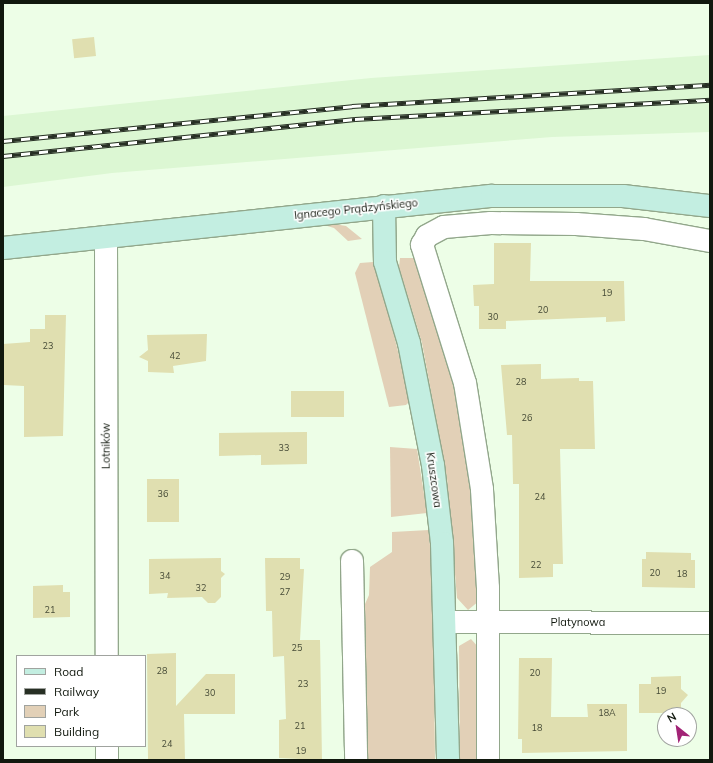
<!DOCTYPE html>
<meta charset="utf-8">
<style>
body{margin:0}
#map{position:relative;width:713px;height:763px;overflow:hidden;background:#edfee7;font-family:Mulish,sans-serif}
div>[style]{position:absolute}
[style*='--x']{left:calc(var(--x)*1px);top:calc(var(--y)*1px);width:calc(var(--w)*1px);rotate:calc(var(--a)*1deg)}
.built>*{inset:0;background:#dcf7d3}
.green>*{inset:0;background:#e2d0b7}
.building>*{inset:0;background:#e0dfb0;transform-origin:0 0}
.roads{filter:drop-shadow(1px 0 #92a78b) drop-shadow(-1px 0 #92a78b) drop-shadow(0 1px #92a78b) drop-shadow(0 -1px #92a78b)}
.street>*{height:22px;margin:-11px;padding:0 11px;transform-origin:11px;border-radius:11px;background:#fff}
.secondary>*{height:22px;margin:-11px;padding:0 11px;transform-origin:11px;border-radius:11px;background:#c3eee1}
.rail>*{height:4.5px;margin-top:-2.25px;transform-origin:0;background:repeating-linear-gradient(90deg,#fff 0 9px,#272f24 0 18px);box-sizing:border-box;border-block:1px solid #272f24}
span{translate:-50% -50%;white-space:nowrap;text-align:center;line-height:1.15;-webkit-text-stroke:3px #fff;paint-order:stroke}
.number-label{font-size:9px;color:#454a36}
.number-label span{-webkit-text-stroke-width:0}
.street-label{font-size:11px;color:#11180e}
.frame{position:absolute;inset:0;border:4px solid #11180e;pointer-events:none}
.legend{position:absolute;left:16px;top:655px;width:130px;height:92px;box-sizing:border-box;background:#fff;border:1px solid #a0a39f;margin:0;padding:5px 7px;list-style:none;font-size:12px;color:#11180e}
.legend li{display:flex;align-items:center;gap:8px;height:20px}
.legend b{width:20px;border:1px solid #a0a39f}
.north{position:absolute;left:657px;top:707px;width:40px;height:40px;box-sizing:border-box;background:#fff;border:1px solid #a0a39f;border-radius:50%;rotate:330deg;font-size:11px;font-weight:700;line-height:16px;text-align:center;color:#11180e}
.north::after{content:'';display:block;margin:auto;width:14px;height:18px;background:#a22376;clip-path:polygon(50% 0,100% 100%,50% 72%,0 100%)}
</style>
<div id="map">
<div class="built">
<div style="clip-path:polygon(710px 55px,710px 132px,552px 137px,112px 173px,3px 187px,3px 116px,371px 78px)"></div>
</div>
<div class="green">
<div style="clip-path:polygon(334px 224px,346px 226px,362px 239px,348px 241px,334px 228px,324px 225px)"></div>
<div style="clip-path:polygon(400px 258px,415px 258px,455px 382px,475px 499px,479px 601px,468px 610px,457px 598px,447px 478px,422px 343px,399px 267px)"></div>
<div style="clip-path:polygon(373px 262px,394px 335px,410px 401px,406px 405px,389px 407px,355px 273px,360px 263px)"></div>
<div style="clip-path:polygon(390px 447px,417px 449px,427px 513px,391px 517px)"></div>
<div style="clip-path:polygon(429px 530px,433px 593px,435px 760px,367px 760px,365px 604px,369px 595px,370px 567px,392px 552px,392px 532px)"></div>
<div style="clip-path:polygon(471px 639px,479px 648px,479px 760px,460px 760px,459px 646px)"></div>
</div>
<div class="building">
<div style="left:94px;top:37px;width:19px;height:22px;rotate:84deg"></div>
<div style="clip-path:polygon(494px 243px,531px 243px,530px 281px,624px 281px,625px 321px,606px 322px,606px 317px,506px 321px,506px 329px,479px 329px,479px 306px,474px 306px,473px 285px,494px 284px)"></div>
<div style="clip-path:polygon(45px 315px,66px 315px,63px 436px,24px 437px,24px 386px,4px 385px,3px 344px,30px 342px,30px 329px,45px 329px)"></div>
<div style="clip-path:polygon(207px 334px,206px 361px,173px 366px,174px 373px,148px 372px,148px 361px,139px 357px,148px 350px,147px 335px)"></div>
<div style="clip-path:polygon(541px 364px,541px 379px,579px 378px,579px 381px,593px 381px,595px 449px,560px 449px,563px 564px,553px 564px,553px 577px,519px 578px,519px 484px,513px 484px,512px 435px,507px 435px,501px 365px)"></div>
<div style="left:344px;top:391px;width:26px;height:53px;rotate:90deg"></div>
<div style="clip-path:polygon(307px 432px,307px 464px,261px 465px,261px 455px,219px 456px,219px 433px)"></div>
<div style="left:147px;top:479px;width:32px;height:43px"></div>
<div style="clip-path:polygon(646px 552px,691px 553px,691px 560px,695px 560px,695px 588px,642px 587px,642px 559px,646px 559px)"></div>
<div style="clip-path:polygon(221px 558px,221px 571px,225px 574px,221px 578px,221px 597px,215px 603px,208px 603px,202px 597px,167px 598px,168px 593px,149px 594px,149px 559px)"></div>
<div style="clip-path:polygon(265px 558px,300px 558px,300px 569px,304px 569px,300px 640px,320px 640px,322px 760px,279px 758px,279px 720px,286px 719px,284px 656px,273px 657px,272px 611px,266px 611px)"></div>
<div style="clip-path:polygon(63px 585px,63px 592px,70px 592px,70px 617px,33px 618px,33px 586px)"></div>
<div style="clip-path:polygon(176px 653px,176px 706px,206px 674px,235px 674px,235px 714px,184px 714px,185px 760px,148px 760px,147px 654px)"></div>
<div style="clip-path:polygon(519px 658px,552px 658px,551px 717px,588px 717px,587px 704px,627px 704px,627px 751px,522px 753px,522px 739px,518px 739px)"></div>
<div style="clip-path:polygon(681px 676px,681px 689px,688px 695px,681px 703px,681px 713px,639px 713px,639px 684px,651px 684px,651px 677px)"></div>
</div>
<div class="roads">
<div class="street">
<div style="--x:106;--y:237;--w:419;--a:89.9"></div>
<div style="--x:352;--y:561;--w:199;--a:88.8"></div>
<div style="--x:446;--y:622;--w:264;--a:0.2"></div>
<div style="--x:107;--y:746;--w:14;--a:90"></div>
<div style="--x:488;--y:760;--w:172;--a:-90"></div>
<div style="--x:488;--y:588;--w:99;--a:-93.5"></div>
<div style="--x:482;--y:489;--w:107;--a:-99.1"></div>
<div style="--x:465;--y:383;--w:145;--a:-107.3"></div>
<div style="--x:422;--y:245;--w:10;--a:-61"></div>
<div style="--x:427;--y:236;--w:19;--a:-28"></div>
<div style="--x:444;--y:227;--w:47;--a:-4.9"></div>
<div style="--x:491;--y:223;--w:85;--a:0.7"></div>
<div style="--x:576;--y:224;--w:68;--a:4.2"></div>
<div style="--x:644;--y:229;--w:67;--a:10.3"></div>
</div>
<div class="secondary">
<div style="--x:384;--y:206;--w:56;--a:89"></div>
<div style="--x:385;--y:262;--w:84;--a:73.5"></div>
<div style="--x:409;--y:343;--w:124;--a:78.9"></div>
<div style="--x:433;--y:465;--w:79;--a:83.4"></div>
<div style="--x:442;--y:543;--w:217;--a:88.4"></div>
<div style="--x:3;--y:248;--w:492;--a:-6.1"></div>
<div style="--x:492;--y:196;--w:131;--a:0"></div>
<div style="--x:623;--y:196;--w:88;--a:6.6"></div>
</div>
</div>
<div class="rail">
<div style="--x:3;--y:141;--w:351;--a:-5.7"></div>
<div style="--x:352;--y:106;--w:359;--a:-3.4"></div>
<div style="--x:3;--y:156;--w:354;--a:-6"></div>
<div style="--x:355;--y:119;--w:356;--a:-3.1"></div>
</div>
<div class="number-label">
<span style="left:607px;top:293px">19</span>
<span style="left:543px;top:310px">20</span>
<span style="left:493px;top:317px">30</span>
<span style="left:48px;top:346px">23</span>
<span style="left:175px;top:356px">42</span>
<span style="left:521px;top:382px">28</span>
<span style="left:527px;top:418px">26</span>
<span style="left:284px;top:448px">33</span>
<span style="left:163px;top:494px">36</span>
<span style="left:540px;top:497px">24</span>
<span style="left:536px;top:565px">22</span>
<span style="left:655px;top:573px">20</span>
<span style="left:682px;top:574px">18</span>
<span style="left:165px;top:576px">34</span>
<span style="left:285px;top:577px">29</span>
<span style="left:201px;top:588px">32</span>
<span style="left:285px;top:592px">27</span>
<span style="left:50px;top:610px">21</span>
<span style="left:297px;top:648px">25</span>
<span style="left:162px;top:671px">28</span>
<span style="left:535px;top:673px">20</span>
<span style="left:303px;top:684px">23</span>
<span style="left:661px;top:691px">19</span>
<span style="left:210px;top:693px">30</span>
<span style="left:607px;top:713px">18A</span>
<span style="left:300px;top:726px">21</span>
<span style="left:537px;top:728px">18</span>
<span style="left:167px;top:744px">24</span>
<span style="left:301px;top:751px">19</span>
</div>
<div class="street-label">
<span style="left:356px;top:209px;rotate:-6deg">Ignacego Prądzyńskiego</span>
<span style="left:106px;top:446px;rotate:-90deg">Lotników</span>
<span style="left:434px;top:480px;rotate:82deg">Kruszcowa</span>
<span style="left:578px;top:622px">Platynowa</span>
</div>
<div class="frame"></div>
<ul class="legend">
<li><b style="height:5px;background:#c3eee1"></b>Road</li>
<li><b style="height:5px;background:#272f24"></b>Railway</li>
<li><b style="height:11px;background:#e2d0b7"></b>Park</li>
<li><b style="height:11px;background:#e0dfb0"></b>Building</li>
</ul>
<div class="north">N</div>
</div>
